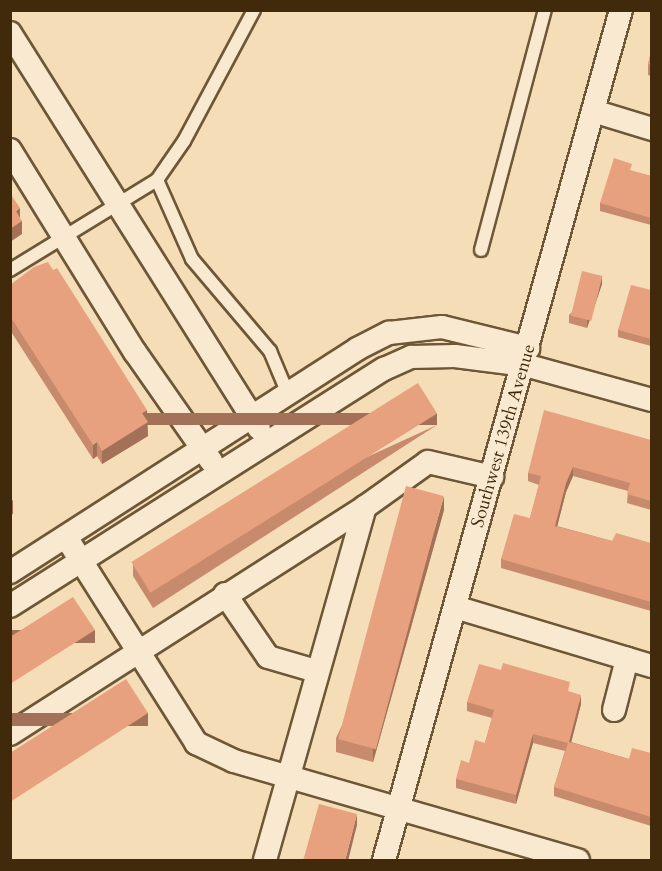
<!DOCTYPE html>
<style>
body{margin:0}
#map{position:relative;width:662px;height:871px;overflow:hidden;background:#f4ddb7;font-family:Cardo,serif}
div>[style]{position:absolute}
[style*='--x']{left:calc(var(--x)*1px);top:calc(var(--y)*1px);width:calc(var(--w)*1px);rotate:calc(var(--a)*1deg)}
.roads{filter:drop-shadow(2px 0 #6d5736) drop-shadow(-2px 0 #6d5736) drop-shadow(0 2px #6d5736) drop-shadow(0 -2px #6d5736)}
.lane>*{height:12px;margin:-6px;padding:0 6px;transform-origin:6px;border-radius:6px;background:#f8e9d0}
.street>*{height:22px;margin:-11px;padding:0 11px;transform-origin:11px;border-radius:11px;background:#f8e9d0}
.wall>*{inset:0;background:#c78a6c}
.shaded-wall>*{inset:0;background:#a27158;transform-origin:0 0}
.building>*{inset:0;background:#e7a17e;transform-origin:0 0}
span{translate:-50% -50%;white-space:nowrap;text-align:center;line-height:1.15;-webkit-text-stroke:5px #f8e9d0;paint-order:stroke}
.street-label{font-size:18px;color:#402a0b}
.frame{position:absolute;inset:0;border:12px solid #402a0b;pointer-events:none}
</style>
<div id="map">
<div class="roads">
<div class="lane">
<div style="--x:254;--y:10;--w:149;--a:118.1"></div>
<div style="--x:184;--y:141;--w:47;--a:124.7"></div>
<div style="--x:157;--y:180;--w:86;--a:66.1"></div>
<div style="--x:192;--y:259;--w:121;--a:49.7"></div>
<div style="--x:270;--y:351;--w:47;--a:67.3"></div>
<div style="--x:481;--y:250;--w:248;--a:-75.1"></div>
<div style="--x:10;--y:270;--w:172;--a:-31.5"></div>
</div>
<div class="street">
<div style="--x:10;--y:33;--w:467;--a:57.8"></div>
<div style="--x:593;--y:111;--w:62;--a:17"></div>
<div style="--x:10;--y:150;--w:238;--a:58.3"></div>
<div style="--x:135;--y:352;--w:133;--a:55.1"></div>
<div style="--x:66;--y:537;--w:244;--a:57.7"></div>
<div style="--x:196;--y:743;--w:42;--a:25.3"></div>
<div style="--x:234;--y:761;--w:358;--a:16.1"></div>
<div style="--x:10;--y:572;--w:412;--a:-32.7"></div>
<div style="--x:357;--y:349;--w:36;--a:-27"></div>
<div style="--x:389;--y:333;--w:53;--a:-6.5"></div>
<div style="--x:442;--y:327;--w:89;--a:13.7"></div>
<div style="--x:225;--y:594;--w:76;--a:55.7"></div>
<div style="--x:268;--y:657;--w:50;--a:16.3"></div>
<div style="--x:10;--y:606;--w:443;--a:-32.4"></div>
<div style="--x:384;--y:369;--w:30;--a:-24"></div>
<div style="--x:411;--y:357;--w:44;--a:-1.3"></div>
<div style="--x:455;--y:356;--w:71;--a:7.3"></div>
<div style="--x:525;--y:365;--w:132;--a:15.4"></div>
<div style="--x:455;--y:607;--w:206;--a:16.7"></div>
<div style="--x:614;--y:710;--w:53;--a:-75.7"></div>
<div style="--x:10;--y:734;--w:421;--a:-32.6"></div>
<div style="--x:365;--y:507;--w:77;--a:-35.5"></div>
<div style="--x:428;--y:462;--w:66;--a:13.2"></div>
<div style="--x:265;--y:860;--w:367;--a:-74.2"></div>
<div style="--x:384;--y:860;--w:882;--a:-74.42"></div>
</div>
</div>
<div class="wall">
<div style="clip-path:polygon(651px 52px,651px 76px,648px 75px,648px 64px)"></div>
<div style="clip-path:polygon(632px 171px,651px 176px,651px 225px,600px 211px,600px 203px)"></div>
<div style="clip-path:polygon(602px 284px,587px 328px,569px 323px,569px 315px)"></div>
<div style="clip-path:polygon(10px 285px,147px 421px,148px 436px,102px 464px,97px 456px,93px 459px,10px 330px)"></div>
<div style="clip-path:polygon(651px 290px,651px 346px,618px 337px,618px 330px)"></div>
<div style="clip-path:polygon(437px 425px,153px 608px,133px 576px,133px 564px)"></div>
<div style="clip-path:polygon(651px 440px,651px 510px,627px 503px,628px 491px,573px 476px,566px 492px,557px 526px,612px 541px,651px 543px,651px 611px,501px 568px,501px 559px,530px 518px,539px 485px,528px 481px,528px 473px)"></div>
<div style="clip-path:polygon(444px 510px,373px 762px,336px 752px,336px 738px)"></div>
<div style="clip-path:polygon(570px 692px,581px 704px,571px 742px,629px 759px,651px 753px,651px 751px,651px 826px,554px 796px,554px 787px,565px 751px,533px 743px,516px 804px,456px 788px,456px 779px,485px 743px,492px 718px,467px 711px,467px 702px)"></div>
</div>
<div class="shaded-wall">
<div style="clip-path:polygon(20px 208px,20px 222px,22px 221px,22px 234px,10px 242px,10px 229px,16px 211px)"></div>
<div style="clip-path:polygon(602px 276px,602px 284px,587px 328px,587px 321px)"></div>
<div style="clip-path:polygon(147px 410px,148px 436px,102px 464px,102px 451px,142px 413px)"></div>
<div style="left:437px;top:413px;width:12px;height:337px;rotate:90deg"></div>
<div style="clip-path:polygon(97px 442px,97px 456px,93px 459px,93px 445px)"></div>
<div style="clip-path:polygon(573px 467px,573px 476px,566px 492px,555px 535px,555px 526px,566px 483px)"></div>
<div style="clip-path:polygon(444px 496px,444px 510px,373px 762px,373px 749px)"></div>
<div style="clip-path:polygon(13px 500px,13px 514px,10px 515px,10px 502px)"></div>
<div style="left:95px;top:630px;width:13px;height:101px;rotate:90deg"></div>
<div style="clip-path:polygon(581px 695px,581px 704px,569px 751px,569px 742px)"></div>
<div style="left:148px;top:713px;width:13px;height:164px;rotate:90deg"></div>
<div style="clip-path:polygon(533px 734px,533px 743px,516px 804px,516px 795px)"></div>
<div style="clip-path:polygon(357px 814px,357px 825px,348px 861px,345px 861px)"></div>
</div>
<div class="building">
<div style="clip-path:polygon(651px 52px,651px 65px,648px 64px)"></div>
<div style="clip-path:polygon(614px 158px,632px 164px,630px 170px,651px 176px,651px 218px,600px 203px)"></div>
<div style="clip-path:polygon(10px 193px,20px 208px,16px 211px,22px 221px,10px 229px)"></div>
<div style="clip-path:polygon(48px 262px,53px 270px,57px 268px,147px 410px,142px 413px,148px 422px,102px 451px,97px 442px,93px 445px,10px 316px,10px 285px,34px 267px)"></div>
<div style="left:582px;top:271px;width:21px;height:46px;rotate:14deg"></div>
<div style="clip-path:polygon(631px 285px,651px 290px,651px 339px,618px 330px)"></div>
<div style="left:418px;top:383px;width:36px;height:338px;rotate:58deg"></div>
<div style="clip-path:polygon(544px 410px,651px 440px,651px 501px,627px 494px,630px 483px,573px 467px,566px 483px,555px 526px,612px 541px,616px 533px,651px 543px,651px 602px,501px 559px,514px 514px,530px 518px,541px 476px,528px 473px)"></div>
<div style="left:406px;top:486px;width:39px;height:262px;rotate:15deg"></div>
<div style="clip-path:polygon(73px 597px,95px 630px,10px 684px,10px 637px)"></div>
<div style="clip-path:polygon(503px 663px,570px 682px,568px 691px,581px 695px,569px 742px,629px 759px,632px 748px,651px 753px,651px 751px,651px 817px,554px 787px,568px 743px,533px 734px,516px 795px,456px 779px,461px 760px,469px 763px,475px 740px,485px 743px,494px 710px,467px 702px,479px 664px,501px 670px)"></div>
<div style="clip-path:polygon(126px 679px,148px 713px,10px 802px,10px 753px)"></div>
<div style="clip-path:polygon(319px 804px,357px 814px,345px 861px,303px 861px)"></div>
</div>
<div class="street-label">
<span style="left:504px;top:436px;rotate:-74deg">Southwest 139th Avenue</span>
</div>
<div class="frame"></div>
</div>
